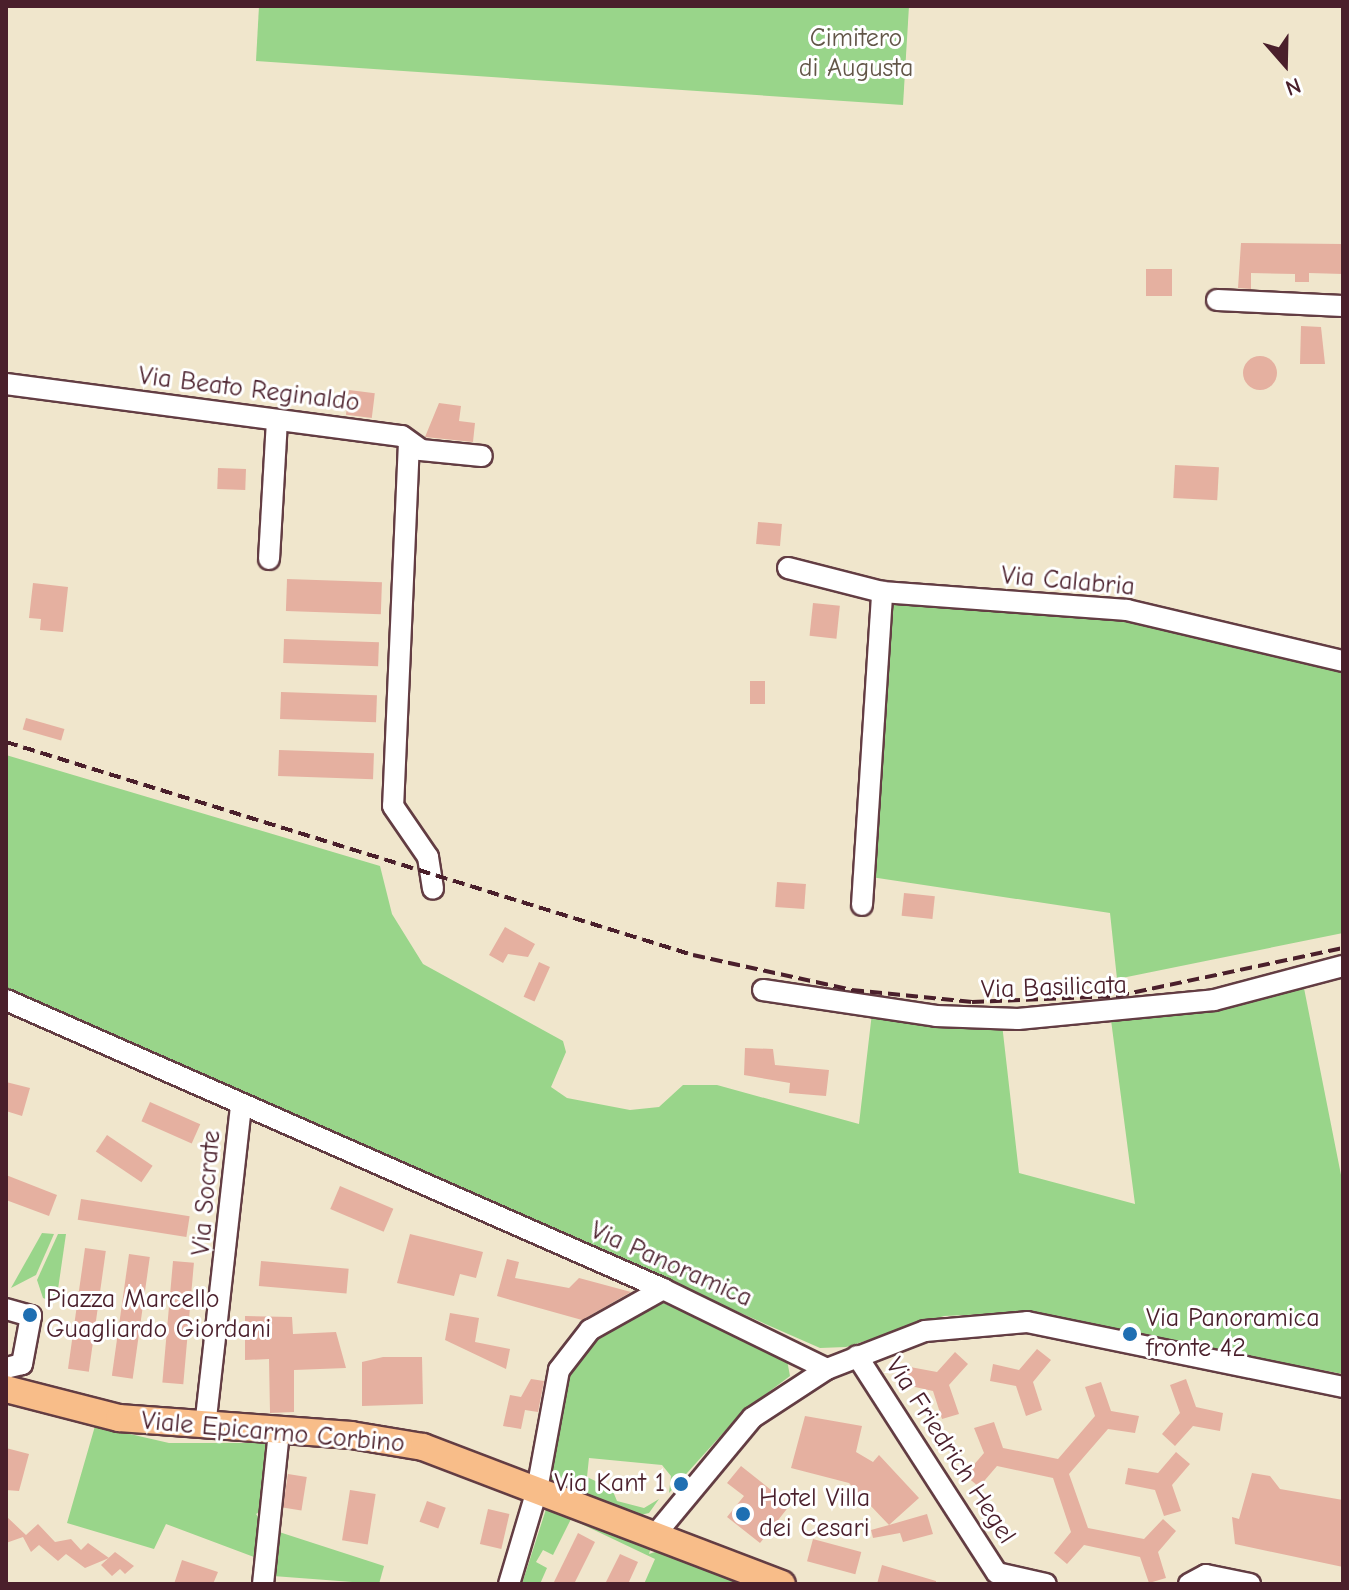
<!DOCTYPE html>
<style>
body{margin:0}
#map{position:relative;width:1349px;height:1590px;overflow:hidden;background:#f0e6cc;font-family:"Comic Neue",sans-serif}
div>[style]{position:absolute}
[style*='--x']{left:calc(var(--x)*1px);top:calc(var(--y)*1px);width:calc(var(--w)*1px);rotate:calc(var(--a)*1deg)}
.green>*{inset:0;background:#99d58a}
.building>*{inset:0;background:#e5b0a0;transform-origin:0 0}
.round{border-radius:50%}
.roads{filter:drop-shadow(2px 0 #633d43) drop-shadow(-2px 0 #633d43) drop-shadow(0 2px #633d43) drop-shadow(0 -2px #633d43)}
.minor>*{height:20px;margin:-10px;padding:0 10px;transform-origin:10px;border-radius:10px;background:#fff}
.major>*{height:26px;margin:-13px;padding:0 13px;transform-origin:13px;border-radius:13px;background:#f8bd89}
.rail>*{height:4px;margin-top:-2px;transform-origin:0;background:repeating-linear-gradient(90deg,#4a1f2b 0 12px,transparent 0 18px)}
.dots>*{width:22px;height:22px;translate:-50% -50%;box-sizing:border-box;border:4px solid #fff;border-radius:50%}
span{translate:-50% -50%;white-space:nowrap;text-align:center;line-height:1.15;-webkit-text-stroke:6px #fff;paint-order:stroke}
.park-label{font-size:26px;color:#625648}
.street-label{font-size:26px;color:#4a1f2b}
.poi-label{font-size:26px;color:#4a1f2b}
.left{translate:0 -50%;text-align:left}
.right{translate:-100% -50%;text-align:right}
.frame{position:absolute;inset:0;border:8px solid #4a1f2b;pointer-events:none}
.north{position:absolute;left:1245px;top:24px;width:80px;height:80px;-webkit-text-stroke:6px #fff;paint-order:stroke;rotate:160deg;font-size:22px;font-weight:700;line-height:32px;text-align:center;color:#4a1f2b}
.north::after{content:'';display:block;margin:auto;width:28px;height:36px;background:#4a1f2b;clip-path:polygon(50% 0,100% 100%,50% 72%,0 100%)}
</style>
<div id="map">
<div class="green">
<div style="clip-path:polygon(259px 6px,909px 6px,903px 105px,256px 61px)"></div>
<div style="clip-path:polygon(889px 600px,1121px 614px,1343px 665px,1343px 933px,1117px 979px,1110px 913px,871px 877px)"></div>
<div style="clip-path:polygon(6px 755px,380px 866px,392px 914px,423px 964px,563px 1041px,566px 1052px,551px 1087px,567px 1098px,630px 1110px,659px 1107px,683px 1085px,717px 1085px,859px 1124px,872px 1013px,1002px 1024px,1019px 1173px,1135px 1204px,1111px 1020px,1303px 983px,1343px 1185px,1343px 1374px,1011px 1313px,944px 1316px,846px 1347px,820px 1348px,8px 990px)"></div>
<div style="clip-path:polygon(42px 1233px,54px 1234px,36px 1275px,11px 1288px)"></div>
<div style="clip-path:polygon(58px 1234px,66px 1234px,56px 1303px,43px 1298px,37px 1280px)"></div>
<div style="clip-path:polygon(663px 1303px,761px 1344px,787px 1360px,790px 1376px,742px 1412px,669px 1493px,671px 1476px,662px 1465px,589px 1458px,587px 1477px,612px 1489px,617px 1501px,644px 1508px,659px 1499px,649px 1513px,632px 1517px,545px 1485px,570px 1372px,592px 1341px)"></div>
<div style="clip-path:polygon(95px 1426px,169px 1443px,270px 1443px,268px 1506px,256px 1514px,265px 1527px,262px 1560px,166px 1524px,154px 1549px,67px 1523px)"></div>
<div style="clip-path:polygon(547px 1506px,651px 1547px,649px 1554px,661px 1550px,753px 1584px,644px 1584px,655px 1559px,571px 1519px,553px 1555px,543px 1550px,536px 1562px,547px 1568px,540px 1584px,522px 1584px)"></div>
<div style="clip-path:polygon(276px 1531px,384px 1566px,379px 1584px,273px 1576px)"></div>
</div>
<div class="building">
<div style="clip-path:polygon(1241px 243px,1343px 244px,1343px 274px,1309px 273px,1309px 282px,1295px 282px,1295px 274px,1251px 273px,1251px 289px,1238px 288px)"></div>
<div style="left:1146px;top:269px;width:26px;height:27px"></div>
<div style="clip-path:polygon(1301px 326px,1321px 327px,1325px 364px,1300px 364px)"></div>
<div class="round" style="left:1243px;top:356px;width:34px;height:34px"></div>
<div style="left:349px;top:390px;width:26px;height:25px;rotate:7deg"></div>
<div style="clip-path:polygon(439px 403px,461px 406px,459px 421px,475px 423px,473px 442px,425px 437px)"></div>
<div style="left:1175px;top:465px;width:44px;height:33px;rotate:3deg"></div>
<div style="left:218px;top:468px;width:28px;height:21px;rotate:2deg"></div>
<div style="left:758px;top:522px;width:24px;height:22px;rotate:5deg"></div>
<div style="left:287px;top:579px;width:95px;height:32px;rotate:2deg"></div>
<div style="clip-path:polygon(33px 583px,68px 587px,63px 632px,40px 630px,41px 619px,29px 618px)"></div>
<div style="left:813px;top:603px;width:27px;height:33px;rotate:6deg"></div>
<div style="left:284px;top:639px;width:95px;height:24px;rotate:2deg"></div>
<div style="left:750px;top:681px;width:15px;height:23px"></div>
<div style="left:281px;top:692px;width:96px;height:27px;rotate:2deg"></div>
<div style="left:26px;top:718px;width:40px;height:12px;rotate:16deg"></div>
<div style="left:279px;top:750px;width:95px;height:26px;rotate:2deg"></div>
<div style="left:777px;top:882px;width:29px;height:25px;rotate:4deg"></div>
<div style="left:904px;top:893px;width:31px;height:23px;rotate:6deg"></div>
<div style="clip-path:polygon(505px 927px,535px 944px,528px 957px,508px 954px,503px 963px,489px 955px)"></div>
<div style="left:539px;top:962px;width:12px;height:38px;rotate:24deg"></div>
<div style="clip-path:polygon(745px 1048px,773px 1049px,775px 1065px,829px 1070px,826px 1096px,789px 1093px,790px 1083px,744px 1075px)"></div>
<div style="clip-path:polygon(6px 1082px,30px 1088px,22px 1116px,6px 1111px)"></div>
<div style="left:150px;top:1102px;width:55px;height:21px;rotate:24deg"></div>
<div style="left:107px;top:1135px;width:55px;height:20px;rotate:34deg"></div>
<div style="clip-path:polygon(6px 1175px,57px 1195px,49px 1216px,6px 1200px)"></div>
<div style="left:340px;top:1186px;width:58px;height:25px;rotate:23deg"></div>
<div style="left:81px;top:1199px;width:110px;height:21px;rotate:9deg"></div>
<div style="clip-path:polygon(410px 1234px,483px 1252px,476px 1278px,460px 1274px,454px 1296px,397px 1283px)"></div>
<div style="left:85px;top:1248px;width:21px;height:122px;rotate:8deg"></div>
<div style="left:129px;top:1254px;width:21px;height:123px;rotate:8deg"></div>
<div style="clip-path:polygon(507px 1259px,519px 1262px,515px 1278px,569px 1288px,579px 1278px,631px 1292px,582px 1320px,539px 1308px,497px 1296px)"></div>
<div style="left:173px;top:1261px;width:21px;height:122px;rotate:5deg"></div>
<div style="left:261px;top:1261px;width:88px;height:25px;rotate:5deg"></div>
<div style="clip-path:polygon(450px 1313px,479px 1318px,475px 1342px,510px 1349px,506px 1369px,445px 1340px)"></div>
<div style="clip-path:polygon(245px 1316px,292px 1317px,293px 1334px,336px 1332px,346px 1368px,294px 1370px,294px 1412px,270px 1413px,269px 1359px,245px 1360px)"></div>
<div style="clip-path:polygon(1037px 1349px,1051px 1360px,1033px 1382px,1042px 1410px,1026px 1416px,1016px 1386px,990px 1381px,993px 1364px,1019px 1370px)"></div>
<div style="clip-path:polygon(955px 1352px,968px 1364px,949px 1385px,959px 1414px,942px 1419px,933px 1391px,906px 1385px,910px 1367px,937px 1372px)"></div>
<div style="clip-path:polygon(383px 1357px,422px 1357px,423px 1404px,362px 1406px,362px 1362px)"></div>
<div style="clip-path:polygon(531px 1379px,544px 1381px,538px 1412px,525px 1410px,521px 1429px,503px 1426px,510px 1395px,521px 1397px)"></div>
<div style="clip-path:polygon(1186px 1379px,1196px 1407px,1223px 1413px,1220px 1431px,1193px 1426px,1175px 1446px,1162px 1434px,1180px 1413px,1170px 1385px)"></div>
<div style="clip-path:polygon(1101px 1382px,1111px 1411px,1139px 1416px,1135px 1433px,1108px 1429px,1069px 1474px,1088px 1528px,1144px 1539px,1163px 1519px,1176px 1531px,1158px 1552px,1166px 1578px,1149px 1583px,1140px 1557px,1084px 1545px,1067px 1564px,1054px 1553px,1071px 1532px,1053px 1478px,997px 1466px,979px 1487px,965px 1475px,984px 1453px,974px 1428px,994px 1422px,1003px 1448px,1058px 1459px,1095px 1416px,1085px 1387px)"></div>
<div style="clip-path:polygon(805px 1416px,862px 1426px,856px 1452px,873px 1462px,879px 1455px,919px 1498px,889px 1525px,927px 1514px,933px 1534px,903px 1542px,900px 1533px,873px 1538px,871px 1530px,889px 1525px,849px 1483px,791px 1468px)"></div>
<div style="clip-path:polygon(6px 1448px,29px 1454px,19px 1491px,6px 1490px)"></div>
<div style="clip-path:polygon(1176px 1452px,1190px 1464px,1172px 1485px,1181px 1511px,1164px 1516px,1155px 1490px,1125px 1484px,1128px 1468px,1158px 1473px)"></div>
<div style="clip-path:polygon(741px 1466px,790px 1505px,760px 1543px,727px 1517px,744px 1496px,727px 1483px)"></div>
<div style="clip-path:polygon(1252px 1473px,1270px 1476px,1280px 1489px,1343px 1500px,1343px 1567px,1235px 1544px,1232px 1517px,1239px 1519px)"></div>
<div style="left:288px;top:1474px;width:19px;height:34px;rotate:9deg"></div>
<div style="left:350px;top:1490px;width:26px;height:51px;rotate:9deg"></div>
<div style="left:427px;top:1501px;width:20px;height:22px;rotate:20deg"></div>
<div style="left:488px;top:1509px;width:22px;height:36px;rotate:13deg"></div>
<div style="clip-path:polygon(6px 1516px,26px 1535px,38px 1524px,55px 1542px,71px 1539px,81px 1550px,88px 1543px,109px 1558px,85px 1568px,66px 1554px,58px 1561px,39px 1545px,31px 1552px,23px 1537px,6px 1543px)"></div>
<div style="clip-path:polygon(578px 1533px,595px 1542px,574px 1584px,553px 1584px)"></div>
<div style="left:813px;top:1539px;width:50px;height:23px;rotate:15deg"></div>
<div style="clip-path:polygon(115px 1552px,134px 1566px,125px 1574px,120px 1569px,112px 1576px,101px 1565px)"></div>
<div style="clip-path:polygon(620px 1554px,638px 1562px,628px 1584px,605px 1584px)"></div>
<div style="clip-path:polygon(182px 1560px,218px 1572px,213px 1584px,174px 1584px)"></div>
<div style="clip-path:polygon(882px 1565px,936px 1581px,936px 1584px,877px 1584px)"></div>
</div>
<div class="roads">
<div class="minor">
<div style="--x:1217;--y:300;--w:126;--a:2.7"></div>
<div style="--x:6;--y:384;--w:399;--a:7.5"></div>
<div style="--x:402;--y:436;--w:24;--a:36"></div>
<div style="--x:421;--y:450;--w:61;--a:5.6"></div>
<div style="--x:409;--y:442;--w:364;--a:92.5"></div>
<div style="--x:393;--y:806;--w:62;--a:55.5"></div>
<div style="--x:428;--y:857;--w:32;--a:81"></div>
<div style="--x:269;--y:559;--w:139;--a:-86.7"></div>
<div style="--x:788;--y:568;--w:97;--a:14.3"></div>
<div style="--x:882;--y:592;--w:246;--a:4.2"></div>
<div style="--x:1127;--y:610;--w:222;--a:13.3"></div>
<div style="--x:862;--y:905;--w:314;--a:-86.3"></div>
<div style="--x:763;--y:990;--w:175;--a:8.5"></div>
<div style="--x:936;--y:1016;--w:82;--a:2.1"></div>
<div style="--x:1018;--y:1019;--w:197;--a:-5.5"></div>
<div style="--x:1214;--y:1000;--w:133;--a:-14.8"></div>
<div style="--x:6;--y:1000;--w:718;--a:23.74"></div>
<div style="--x:663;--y:1289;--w:182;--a:26"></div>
<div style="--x:6;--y:1309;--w:26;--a:16"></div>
<div style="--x:31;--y:1316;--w:49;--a:100.6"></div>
<div style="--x:22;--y:1364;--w:16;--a:166"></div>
<div style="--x:857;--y:1356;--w:258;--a:57.2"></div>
<div style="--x:997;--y:1573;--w:50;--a:12.7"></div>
<div style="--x:205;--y:1427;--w:323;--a:-83.6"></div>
<div style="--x:655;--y:1535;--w:152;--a:-50.3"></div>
<div style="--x:752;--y:1418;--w:90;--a:-33.2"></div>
<div style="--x:827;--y:1369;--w:105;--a:-21.2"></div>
<div style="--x:925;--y:1331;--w:102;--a:-5"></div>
<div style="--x:1027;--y:1322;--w:323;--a:11.6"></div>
<div style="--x:263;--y:1584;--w:154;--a:-84"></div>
<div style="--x:509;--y:1584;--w:98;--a:-73.4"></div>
<div style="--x:537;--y:1490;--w:122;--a:-79.6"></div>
<div style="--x:559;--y:1370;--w:51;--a:-52.2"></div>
<div style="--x:590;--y:1330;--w:84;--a:-29.3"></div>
<div style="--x:1189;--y:1584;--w:19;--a:-28"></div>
<div style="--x:1206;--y:1575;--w:45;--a:11.6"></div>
</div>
<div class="major">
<div style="--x:6;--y:1389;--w:117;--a:14.4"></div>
<div style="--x:119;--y:1418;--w:233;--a:4.2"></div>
<div style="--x:351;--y:1435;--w:73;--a:9.5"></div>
<div style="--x:423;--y:1447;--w:384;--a:20.9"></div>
</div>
</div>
<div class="rail">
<div style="--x:6;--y:742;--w:719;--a:17.23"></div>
<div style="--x:693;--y:955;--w:163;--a:12.4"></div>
<div style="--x:852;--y:990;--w:121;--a:5.7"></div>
<div style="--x:972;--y:1002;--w:145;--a:-2.4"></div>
<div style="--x:1117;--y:996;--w:231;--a:-12"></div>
</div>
<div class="dots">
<div style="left:30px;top:1315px;background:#1f6fb2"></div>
<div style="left:1130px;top:1334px;background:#1f6fb2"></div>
<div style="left:681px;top:1484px;background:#1f6fb2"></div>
<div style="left:743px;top:1514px;background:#1f6fb2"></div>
</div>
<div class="park-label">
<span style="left:856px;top:54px">Cimitero<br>di Augusta</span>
</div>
<div class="street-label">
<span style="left:249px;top:390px;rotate:7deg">Via Beato Reginaldo</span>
<span style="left:1068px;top:582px;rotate:5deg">Via Calabria</span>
<span style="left:1054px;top:988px;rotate:-2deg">Via Basilicata</span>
<span style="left:207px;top:1193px;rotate:-85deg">Via Socrate</span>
<span style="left:671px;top:1265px;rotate:24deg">Via Panoramica</span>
<span style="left:273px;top:1433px;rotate:5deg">Viale Epicarmo Corbino</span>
<span style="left:950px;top:1451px;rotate:57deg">Via Friedrich Hegel</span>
</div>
<div class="poi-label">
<span class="left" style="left:46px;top:1315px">Piazza Marcello<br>Guagliardo Giordani</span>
<span class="left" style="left:1146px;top:1334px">Via Panoramica<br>fronte 42</span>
<span class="right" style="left:665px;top:1484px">Via Kant 1</span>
<span class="left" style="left:759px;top:1514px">Hotel Villa<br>dei Cesari</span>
</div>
<div class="frame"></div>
<div class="north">N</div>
</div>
